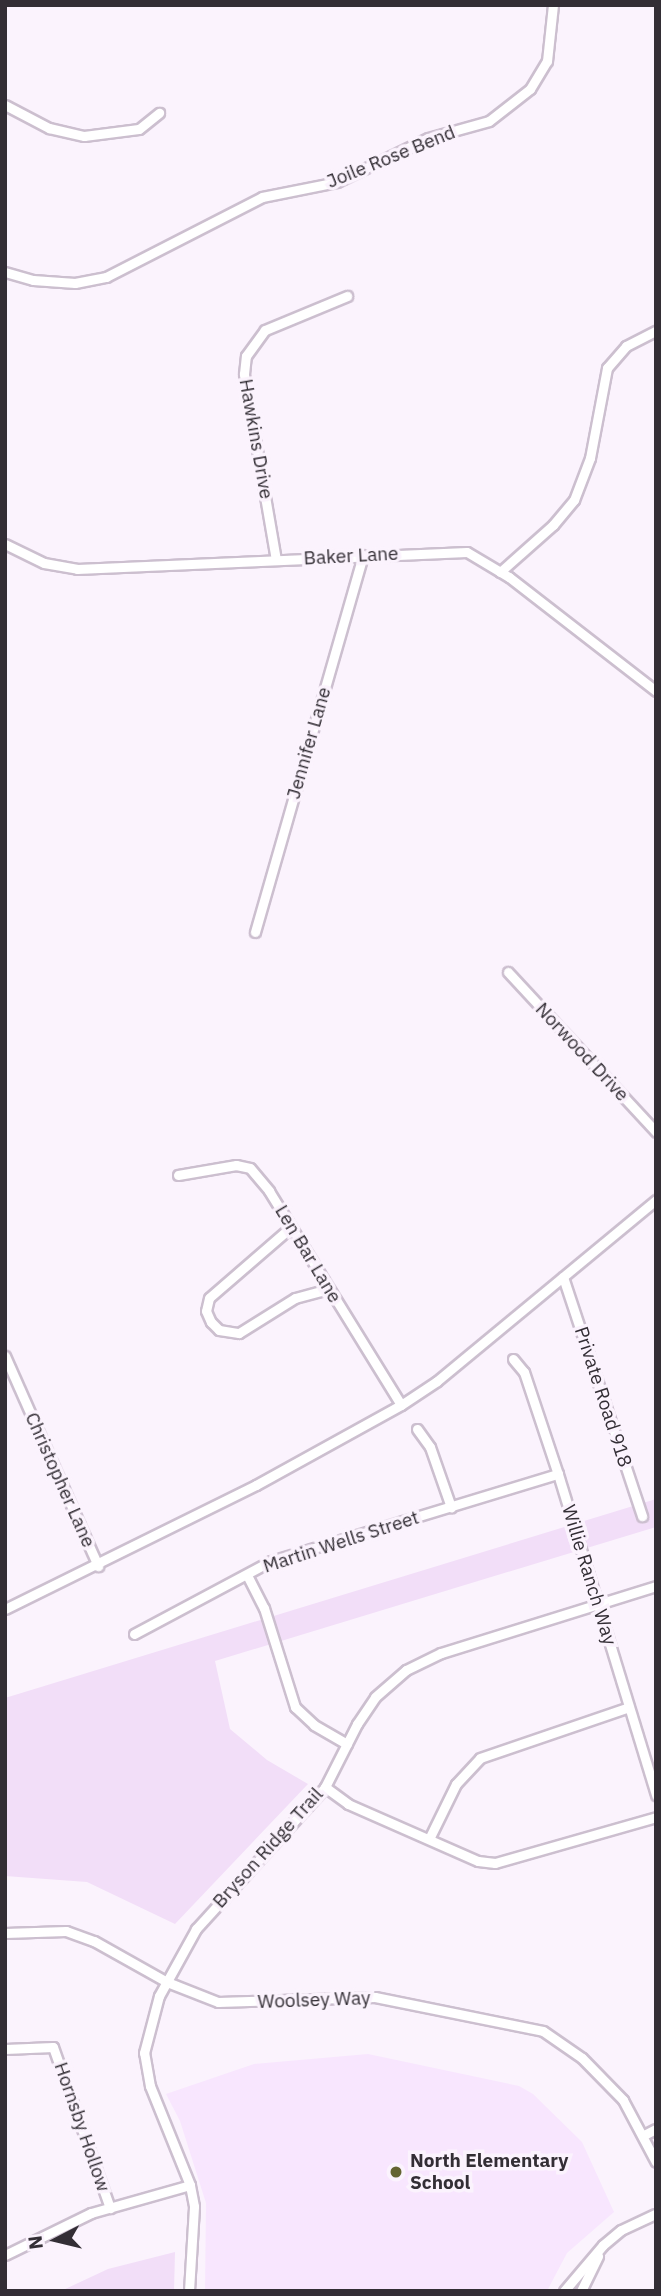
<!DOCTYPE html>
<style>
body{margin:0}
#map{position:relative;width:661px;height:2296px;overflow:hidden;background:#fbf3fd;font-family:"IBM Plex Sans",sans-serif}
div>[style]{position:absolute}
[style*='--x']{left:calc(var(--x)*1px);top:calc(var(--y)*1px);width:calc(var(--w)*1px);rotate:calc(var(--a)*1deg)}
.built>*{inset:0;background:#f8e6fe}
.green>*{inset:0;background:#f2def8}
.roads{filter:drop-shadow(2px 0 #ccbfcf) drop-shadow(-2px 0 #ccbfcf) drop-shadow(0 2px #ccbfcf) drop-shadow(0 -2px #ccbfcf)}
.minor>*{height:9px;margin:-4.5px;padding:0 4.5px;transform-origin:4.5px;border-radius:4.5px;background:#fff}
.dots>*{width:19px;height:19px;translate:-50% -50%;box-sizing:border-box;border:4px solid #fbf3fd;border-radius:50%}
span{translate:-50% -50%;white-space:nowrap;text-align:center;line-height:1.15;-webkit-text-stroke:7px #fbf3fd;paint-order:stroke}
.street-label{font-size:19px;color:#332e35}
.poi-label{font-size:19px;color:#332e35;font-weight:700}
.left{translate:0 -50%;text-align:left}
.frame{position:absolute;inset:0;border:7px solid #332e35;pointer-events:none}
.north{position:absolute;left:21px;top:2205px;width:70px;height:70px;-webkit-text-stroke:5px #fbf3fd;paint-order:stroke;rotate:263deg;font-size:19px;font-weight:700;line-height:28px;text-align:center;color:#332e35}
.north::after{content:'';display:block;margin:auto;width:24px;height:32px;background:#332e35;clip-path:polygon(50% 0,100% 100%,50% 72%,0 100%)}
</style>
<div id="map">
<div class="built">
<div style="clip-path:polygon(368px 2054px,519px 2086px,533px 2094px,582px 2142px,614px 2212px,567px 2253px,547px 2291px,205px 2291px,206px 2203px,180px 2121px,166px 2094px,254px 2064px)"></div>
</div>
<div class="green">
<div style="clip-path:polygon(656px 1499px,656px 1527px,215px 1661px,230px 1729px,267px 1760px,308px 1784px,175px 1924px,87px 1882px,5px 1876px,5px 1698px)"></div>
<div style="clip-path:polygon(175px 2252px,174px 2291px,61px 2291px,108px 2269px)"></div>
</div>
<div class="roads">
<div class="minor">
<div style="--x:5;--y:105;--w:50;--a:27.6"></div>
<div style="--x:49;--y:128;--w:36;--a:13"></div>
<div style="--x:84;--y:136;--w:55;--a:-7.3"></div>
<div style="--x:139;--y:129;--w:26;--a:-39"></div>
<div style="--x:5;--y:272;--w:29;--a:16"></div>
<div style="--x:33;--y:280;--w:42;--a:4.1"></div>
<div style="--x:75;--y:283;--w:32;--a:-11"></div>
<div style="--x:106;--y:277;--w:175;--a:-27.1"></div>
<div style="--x:262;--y:197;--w:76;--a:-11.3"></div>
<div style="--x:337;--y:182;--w:101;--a:-25.8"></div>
<div style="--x:428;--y:138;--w:63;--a:-15.6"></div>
<div style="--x:489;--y:121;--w:52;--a:-38"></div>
<div style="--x:530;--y:89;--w:33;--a:-59"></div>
<div style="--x:547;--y:61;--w:56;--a:-83.9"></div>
<div style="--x:5;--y:544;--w:43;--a:26"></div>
<div style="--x:44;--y:563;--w:34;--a:10"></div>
<div style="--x:77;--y:569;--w:390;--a:-2.5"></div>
<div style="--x:467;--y:552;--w:49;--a:30.8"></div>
<div style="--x:509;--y:577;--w:186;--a:37.8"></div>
<div style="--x:276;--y:560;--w:189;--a:-99.8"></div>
<div style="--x:244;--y:374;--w:18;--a:-84"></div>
<div style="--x:246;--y:356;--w:32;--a:-54"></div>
<div style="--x:265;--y:330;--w:89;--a:-22.5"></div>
<div style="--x:500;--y:572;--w:71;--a:-41.6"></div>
<div style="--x:553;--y:525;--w:33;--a:-50"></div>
<div style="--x:574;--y:500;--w:45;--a:-69.1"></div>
<div style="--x:590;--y:458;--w:92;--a:-79.3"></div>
<div style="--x:607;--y:368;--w:29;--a:-49"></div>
<div style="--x:626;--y:346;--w:34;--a:-27"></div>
<div style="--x:255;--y:932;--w:392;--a:-74"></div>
<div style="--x:508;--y:972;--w:218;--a:47.2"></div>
<div style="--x:178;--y:1175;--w:59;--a:-9.8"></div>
<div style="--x:236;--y:1165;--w:14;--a:12"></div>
<div style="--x:250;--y:1168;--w:30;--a:50"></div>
<div style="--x:269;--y:1191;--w:251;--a:58.3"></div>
<div style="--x:291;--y:1227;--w:108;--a:139.1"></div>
<div style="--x:209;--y:1298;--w:13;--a:103"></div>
<div style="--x:206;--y:1311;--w:12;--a:66"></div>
<div style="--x:211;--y:1322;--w:11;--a:45"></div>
<div style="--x:219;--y:1330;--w:20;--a:9"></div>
<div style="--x:239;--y:1333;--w:66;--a:-32"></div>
<div style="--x:295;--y:1298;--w:35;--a:-15"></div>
<div style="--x:563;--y:1277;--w:252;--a:71.7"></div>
<div style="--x:5;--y:1356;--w:230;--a:66.1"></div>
<div style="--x:513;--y:1359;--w:17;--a:50"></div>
<div style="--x:524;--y:1372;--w:108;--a:71.6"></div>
<div style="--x:558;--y:1474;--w:336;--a:73"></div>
<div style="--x:417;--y:1429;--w:22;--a:54"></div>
<div style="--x:430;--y:1447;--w:64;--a:70.7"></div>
<div style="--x:247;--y:1575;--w:37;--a:63"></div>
<div style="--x:264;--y:1608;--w:104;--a:72.6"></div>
<div style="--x:295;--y:1707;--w:26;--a:43"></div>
<div style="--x:314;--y:1725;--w:38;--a:30"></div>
<div style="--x:5;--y:1609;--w:280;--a:-26.3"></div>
<div style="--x:256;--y:1485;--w:166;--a:-28.9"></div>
<div style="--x:401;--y:1405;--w:43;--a:-33.7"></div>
<div style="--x:437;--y:1381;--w:284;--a:-39.6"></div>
<div style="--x:134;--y:1634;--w:155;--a:-28.1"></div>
<div style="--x:271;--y:1561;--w:300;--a:-16.9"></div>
<div style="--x:325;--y:1787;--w:29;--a:36"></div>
<div style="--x:348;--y:1804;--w:142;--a:23.7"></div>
<div style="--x:478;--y:1861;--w:17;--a:7"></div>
<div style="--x:495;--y:1863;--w:167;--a:-15.9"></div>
<div style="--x:429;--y:1839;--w:61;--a:-63.9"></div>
<div style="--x:456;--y:1784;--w:35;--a:-47"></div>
<div style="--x:480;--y:1758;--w:157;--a:-18.9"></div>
<div style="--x:5;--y:1933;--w:61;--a:-1.9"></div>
<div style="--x:66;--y:1931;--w:30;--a:20"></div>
<div style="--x:94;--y:1941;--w:84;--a:29.3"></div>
<div style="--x:167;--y:1982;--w:55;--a:21.4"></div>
<div style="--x:218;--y:2002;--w:157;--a:-1.8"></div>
<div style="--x:375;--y:1997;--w:171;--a:11.4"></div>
<div style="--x:543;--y:2031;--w:47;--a:34.7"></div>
<div style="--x:582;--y:2058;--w:59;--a:45.7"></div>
<div style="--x:623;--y:2100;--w:70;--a:62"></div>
<div style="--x:5;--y:2049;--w:48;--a:-2.4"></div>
<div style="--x:53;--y:2047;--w:171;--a:70.5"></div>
<div style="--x:644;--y:2135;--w:13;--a:-27"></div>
<div style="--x:5;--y:2255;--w:96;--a:-26"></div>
<div style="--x:91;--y:2213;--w:103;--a:-15.8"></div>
<div style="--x:189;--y:2291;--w:85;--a:-86.6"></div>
<div style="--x:194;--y:2206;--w:21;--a:-101"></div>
<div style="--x:190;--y:2185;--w:107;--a:-112"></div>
<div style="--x:150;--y:2086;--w:34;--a:-100"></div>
<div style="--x:144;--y:2053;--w:59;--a:-75.3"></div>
<div style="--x:159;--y:1996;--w:77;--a:-61.1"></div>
<div style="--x:196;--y:1929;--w:192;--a:-47.7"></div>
<div style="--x:325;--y:1787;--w:71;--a:-63.1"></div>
<div style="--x:357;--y:1724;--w:32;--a:-56"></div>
<div style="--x:375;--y:1697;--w:41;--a:-41.1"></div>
<div style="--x:406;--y:1670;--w:39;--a:-26"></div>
<div style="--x:441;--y:1653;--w:225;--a:-17.3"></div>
<div style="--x:564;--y:2291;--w:60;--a:-49.7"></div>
<div style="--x:603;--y:2245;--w:23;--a:-40"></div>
<div style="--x:621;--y:2230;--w:38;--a:-25"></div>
<div style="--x:581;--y:2291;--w:39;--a:-64"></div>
</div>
</div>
<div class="dots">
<div style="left:396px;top:2172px;background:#646431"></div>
</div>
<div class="street-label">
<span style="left:391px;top:157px;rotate:-22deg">Joile Rose Bend</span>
<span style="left:256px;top:439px;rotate:80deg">Hawkins Drive</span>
<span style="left:351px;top:556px;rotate:-3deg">Baker Lane</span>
<span style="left:309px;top:743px;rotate:-74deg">Jennifer Lane</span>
<span style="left:582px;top:1052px;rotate:47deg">Norwood Drive</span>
<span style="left:308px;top:1254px;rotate:59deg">Len Bar Lane</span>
<span style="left:603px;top:1397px;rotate:72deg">Private Road 918</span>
<span style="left:60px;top:1480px;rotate:66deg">Christopher Lane</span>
<span style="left:341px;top:1542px;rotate:-18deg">Martin Wells Street</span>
<span style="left:589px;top:1575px;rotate:73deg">Willie Ranch Way</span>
<span style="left:268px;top:1848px;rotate:-48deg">Bryson Ridge Trail</span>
<span style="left:314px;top:2000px;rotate:-2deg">Woolsey Way</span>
<span style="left:82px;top:2127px;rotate:71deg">Hornsby Hollow</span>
</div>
<div class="poi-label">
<span class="left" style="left:410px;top:2172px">North Elementary<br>School</span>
</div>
<div class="frame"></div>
<div class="north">N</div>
</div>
